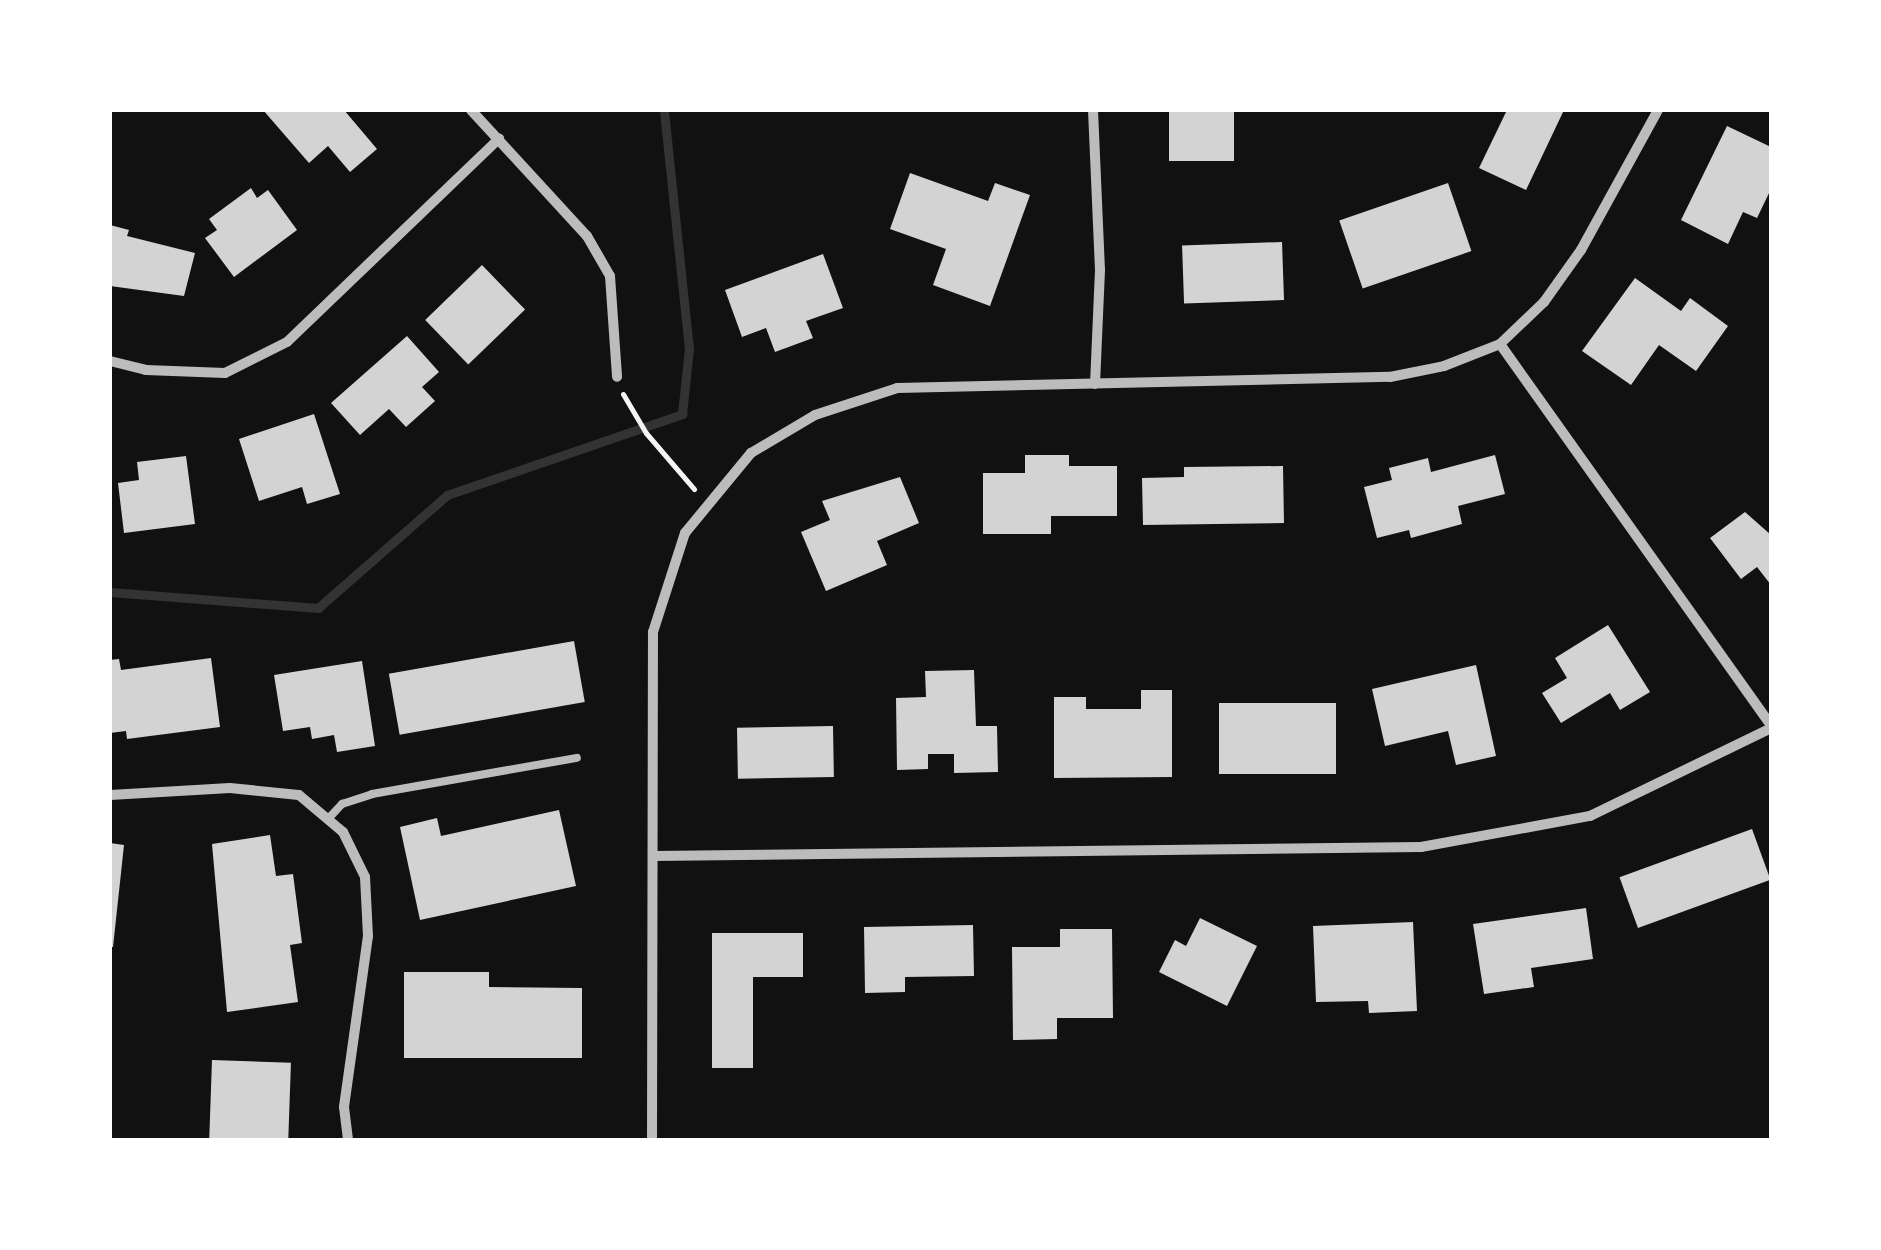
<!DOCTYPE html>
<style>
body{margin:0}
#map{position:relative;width:1881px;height:1250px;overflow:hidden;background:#111;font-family:"Sofia Sans Condensed",sans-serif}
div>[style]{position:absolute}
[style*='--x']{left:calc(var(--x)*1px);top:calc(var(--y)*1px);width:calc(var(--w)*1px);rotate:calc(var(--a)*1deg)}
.stream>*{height:9px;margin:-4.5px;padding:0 4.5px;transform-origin:4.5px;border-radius:4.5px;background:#333}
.building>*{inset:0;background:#d3d3d3;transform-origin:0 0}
.path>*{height:5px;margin:-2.5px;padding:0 2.5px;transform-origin:2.5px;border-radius:2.5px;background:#f5f5f5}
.service>*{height:8px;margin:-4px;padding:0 4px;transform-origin:4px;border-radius:4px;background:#bcbcbc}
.minor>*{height:10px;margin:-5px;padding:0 5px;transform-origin:5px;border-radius:5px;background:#bcbcbc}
span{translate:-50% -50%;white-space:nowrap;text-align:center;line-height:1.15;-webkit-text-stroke:8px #fff;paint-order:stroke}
.frame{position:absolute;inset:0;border:112px solid #fff;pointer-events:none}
</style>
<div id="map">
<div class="stream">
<div style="--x:110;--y:592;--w:209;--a:4.4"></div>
<div style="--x:318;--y:608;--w:171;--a:-41.2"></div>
<div style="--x:447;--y:495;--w:249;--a:-19"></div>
<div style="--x:682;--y:414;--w:65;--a:-83.9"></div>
<div style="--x:689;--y:349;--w:240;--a:-96"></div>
</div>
<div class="building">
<div style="clip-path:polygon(263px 110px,344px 110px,377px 149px,350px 172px,328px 146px,309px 163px)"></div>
<div style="left:1169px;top:110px;width:65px;height:51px"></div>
<div style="clip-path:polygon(1507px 110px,1564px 110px,1526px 190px,1479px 168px)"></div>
<div style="clip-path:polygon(1727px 126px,1771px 147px,1771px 189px,1757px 218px,1743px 212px,1728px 244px,1681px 220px)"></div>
<div style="clip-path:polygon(910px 173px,988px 201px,995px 183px,1030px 195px,990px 306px,933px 285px,946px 249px,890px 229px)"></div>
<div style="left:1448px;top:183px;width:72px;height:115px;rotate:71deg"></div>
<div style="clip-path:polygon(251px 188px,257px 198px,268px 190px,297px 230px,234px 277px,205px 238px,217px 230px,209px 219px)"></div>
<div style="clip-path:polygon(110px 225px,129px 230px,127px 236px,195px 253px,184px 296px,110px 286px)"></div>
<div style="left:1282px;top:242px;width:58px;height:100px;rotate:88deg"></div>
<div style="clip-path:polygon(823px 254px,843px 308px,806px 321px,813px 338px,775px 352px,766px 328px,742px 337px,725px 290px)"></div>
<div style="left:482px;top:265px;width:62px;height:79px;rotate:46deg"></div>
<div style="clip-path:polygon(1635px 278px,1681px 311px,1690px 298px,1728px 326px,1696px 371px,1659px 345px,1631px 385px,1582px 351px)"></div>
<div style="clip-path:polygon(407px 336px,439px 372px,422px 387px,435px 401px,406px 427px,389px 409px,360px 435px,331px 403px)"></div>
<div style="clip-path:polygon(314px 414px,340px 494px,307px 504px,302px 487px,259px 501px,239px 439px)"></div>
<div style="clip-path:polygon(1025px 455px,1069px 455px,1069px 466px,1117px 466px,1117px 516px,1051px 516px,1051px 534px,983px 534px,983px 473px,1025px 473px)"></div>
<div style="clip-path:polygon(1495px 455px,1505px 494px,1458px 506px,1462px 524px,1411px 538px,1409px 530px,1377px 538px,1364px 487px,1392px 480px,1389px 468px,1428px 458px,1431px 472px)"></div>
<div style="clip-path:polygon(186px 456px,195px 524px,124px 533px,118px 483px,139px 480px,137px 462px)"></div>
<div style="clip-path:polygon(1283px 466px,1284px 523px,1143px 525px,1142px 478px,1184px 477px,1184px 467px)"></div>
<div style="clip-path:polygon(900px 477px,919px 523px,877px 541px,887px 565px,826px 591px,801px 532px,830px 520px,822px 501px)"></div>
<div style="clip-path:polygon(1745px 512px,1771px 535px,1771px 585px,1757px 567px,1741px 579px,1710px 538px)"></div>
<div style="clip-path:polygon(1608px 625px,1650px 692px,1620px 710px,1610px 693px,1561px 723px,1542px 693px,1567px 678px,1555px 658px)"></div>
<div style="left:574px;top:641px;width:62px;height:188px;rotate:80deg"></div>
<div style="clip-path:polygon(211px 658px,220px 727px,127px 739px,126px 731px,110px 733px,110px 660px,119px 659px,121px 670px)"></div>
<div style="clip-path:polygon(362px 661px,375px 746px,337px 752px,334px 735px,312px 739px,310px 727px,283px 731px,274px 675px)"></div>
<div style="clip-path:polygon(1476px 665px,1496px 756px,1456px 765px,1448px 731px,1385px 746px,1372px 689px)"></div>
<div style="clip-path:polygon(974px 670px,976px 726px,997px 726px,998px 772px,954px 773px,954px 754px,928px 754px,928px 769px,897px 770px,896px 698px,926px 697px,925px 671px)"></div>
<div style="clip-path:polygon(1141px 690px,1172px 690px,1172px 777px,1054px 778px,1054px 697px,1086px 697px,1086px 709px,1141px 709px)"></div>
<div style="left:1219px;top:703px;width:117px;height:71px"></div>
<div style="left:833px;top:726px;width:51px;height:96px;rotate:89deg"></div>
<div style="clip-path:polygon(559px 810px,576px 886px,420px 920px,400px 827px,437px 818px,441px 836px)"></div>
<div style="left:1752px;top:829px;width:54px;height:141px;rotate:70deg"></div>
<div style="clip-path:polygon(270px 835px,276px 876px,293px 874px,302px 943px,290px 945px,298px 1002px,227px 1012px,212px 844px)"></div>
<div style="clip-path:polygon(110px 843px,124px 845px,113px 947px,110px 947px)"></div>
<div style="clip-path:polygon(1586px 908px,1593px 959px,1531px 968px,1534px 987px,1484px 994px,1473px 924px)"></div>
<div style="clip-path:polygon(1200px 918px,1257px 946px,1227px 1006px,1159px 972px,1175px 940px,1186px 946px)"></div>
<div style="clip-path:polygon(1413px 922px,1417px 1011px,1369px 1013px,1368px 1001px,1316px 1002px,1313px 926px)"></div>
<div style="clip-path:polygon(973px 925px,974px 976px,905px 977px,905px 992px,865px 993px,864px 927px)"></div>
<div style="clip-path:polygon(1060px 929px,1112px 929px,1113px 1018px,1057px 1018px,1057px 1039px,1013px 1040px,1012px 947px,1060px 947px)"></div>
<div style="clip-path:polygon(712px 933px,803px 933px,803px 977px,753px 977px,753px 1068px,712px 1068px)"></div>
<div style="clip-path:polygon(404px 972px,489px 972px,489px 987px,582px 988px,582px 1058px,404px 1058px)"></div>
<div style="left:212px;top:1060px;width:79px;height:80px;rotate:2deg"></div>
</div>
<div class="path">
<div style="--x:623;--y:394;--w:45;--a:59.5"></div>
<div style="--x:646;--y:433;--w:74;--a:49.4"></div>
</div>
<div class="service">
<div style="--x:328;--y:819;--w:21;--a:-47"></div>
<div style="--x:342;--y:804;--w:32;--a:-18"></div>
<div style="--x:372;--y:794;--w:208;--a:-10"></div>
</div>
<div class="minor">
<div style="--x:471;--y:110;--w:171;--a:47.4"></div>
<div style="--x:587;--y:236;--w:46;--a:60.1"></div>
<div style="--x:610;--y:276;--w:101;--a:86"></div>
<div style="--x:1093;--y:110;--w:160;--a:87.5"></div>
<div style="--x:1100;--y:270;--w:114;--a:92.5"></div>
<div style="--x:1500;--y:344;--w:468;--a:54.6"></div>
<div style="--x:110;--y:361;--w:37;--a:14"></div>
<div style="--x:146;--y:370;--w:79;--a:2.2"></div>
<div style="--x:225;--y:373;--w:69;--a:-26.6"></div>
<div style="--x:287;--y:342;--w:294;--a:-43.8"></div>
<div style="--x:110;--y:795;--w:120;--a:-3.3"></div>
<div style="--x:230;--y:788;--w:69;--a:5.8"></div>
<div style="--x:299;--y:795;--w:57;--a:40.1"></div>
<div style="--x:343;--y:832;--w:50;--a:63.9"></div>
<div style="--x:365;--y:877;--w:59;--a:87.1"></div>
<div style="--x:368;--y:936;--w:173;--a:98"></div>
<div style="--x:344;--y:1107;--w:33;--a:83"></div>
<div style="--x:654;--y:856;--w:767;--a:-0.67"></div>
<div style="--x:1421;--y:847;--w:172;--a:-10.4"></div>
<div style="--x:1590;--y:816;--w:201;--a:-25.9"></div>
<div style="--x:652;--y:1140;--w:508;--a:-89.89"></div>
<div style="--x:653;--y:632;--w:104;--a:-72.1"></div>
<div style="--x:685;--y:533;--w:104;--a:-50.5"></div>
<div style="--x:751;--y:453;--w:74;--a:-30.7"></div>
<div style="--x:815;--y:415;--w:86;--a:-18.2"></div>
<div style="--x:897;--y:388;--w:493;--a:-1.3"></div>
<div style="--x:1390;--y:377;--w:55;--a:-11.5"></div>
<div style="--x:1444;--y:366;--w:60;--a:-21.4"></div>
<div style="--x:1500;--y:344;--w:61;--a:-43.7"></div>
<div style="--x:1544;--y:302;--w:64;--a:-54.6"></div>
<div style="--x:1581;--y:250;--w:160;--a:-61.2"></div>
</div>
<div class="frame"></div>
</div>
